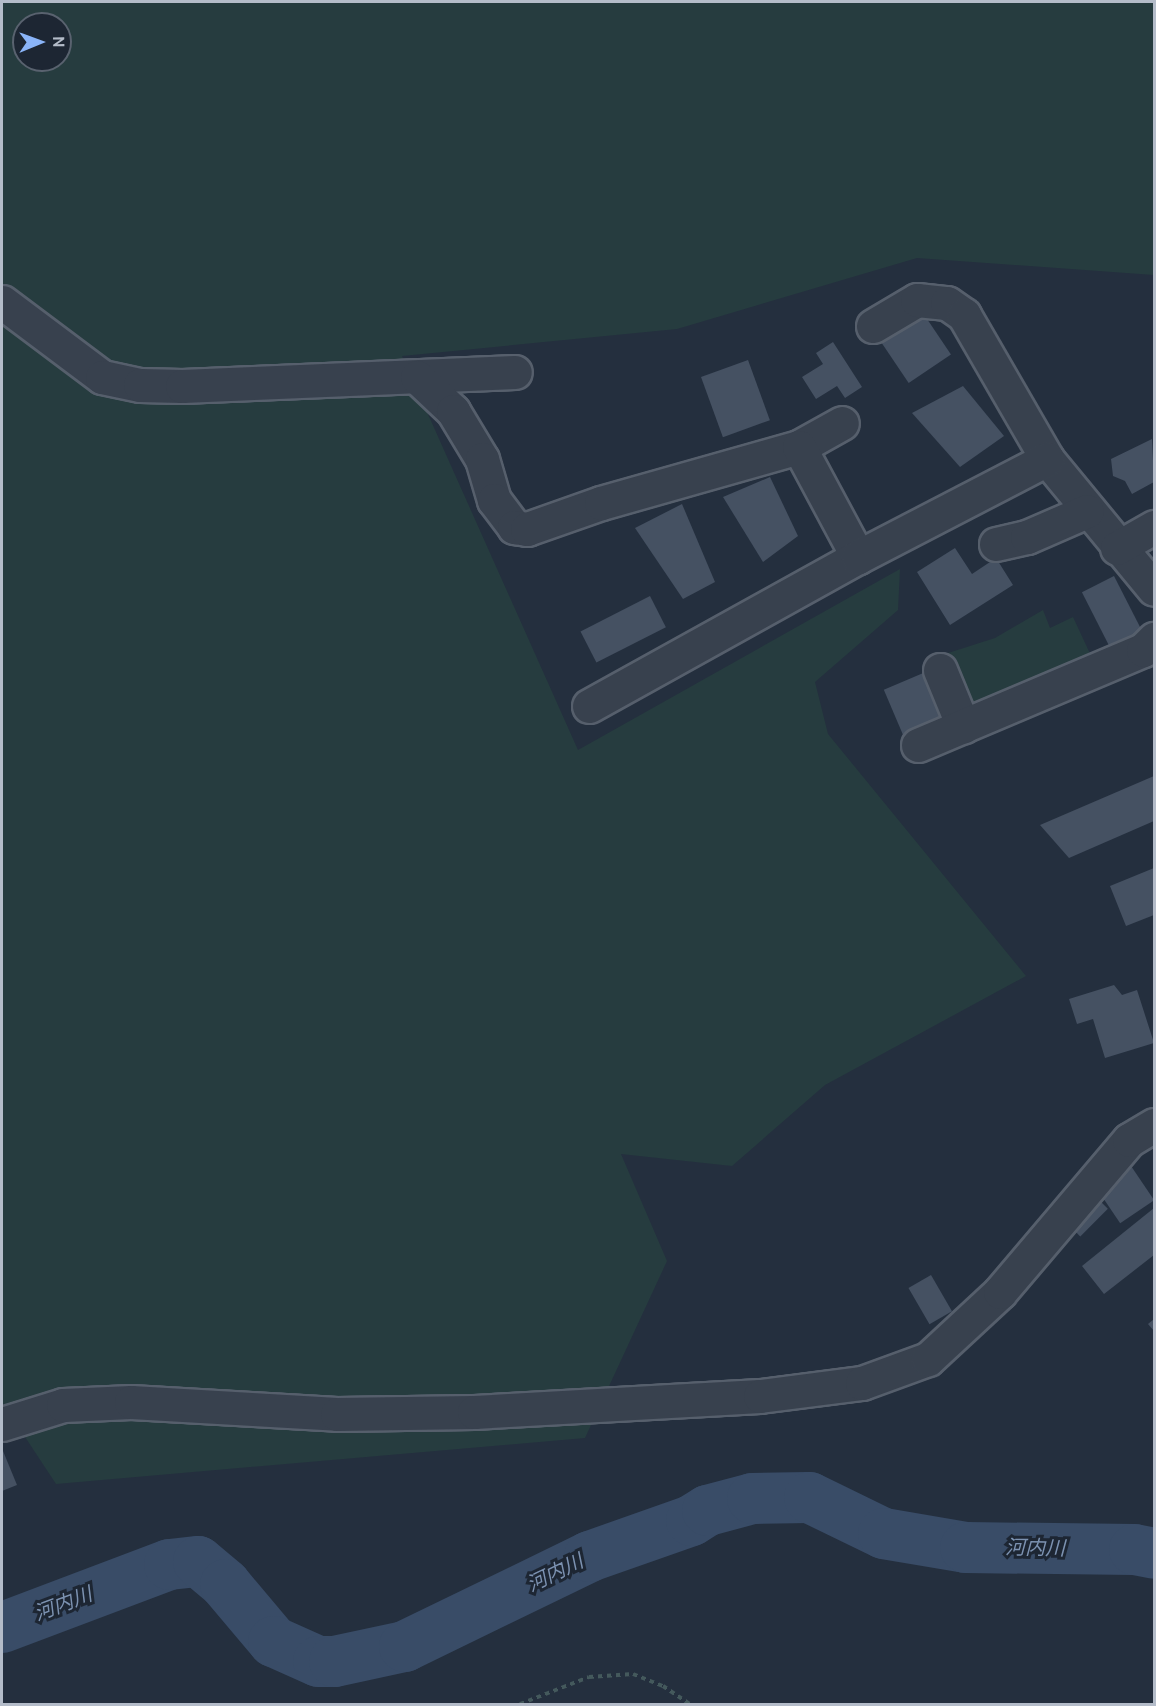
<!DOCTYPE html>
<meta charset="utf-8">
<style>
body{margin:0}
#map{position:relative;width:1156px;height:1706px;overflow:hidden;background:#242f3e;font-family:Cabin,"Noto Sans JP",sans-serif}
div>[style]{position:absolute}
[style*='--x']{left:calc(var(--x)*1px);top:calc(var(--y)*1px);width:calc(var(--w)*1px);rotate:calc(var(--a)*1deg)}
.green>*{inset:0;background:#263c3f}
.river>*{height:51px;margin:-25.5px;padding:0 25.5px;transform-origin:25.5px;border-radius:25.5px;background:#394c67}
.building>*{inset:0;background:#455162;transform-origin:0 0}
.path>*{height:4px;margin-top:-2px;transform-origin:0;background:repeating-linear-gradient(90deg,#44595c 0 4.5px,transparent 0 9px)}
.roads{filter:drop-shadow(2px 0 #565f6c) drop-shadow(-2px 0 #565f6c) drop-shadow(0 2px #565f6c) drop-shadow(0 -2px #565f6c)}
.minor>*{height:33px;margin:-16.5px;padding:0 16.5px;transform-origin:16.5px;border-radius:16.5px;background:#38414e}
span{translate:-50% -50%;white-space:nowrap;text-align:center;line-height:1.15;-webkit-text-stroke:6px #1d2633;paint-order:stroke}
.water-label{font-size:20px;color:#7c92b1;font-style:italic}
.frame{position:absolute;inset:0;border:3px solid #b4bcc9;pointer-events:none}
.north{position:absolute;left:12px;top:12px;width:60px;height:60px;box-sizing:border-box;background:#1d2633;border:2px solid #59626f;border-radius:50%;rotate:89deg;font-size:16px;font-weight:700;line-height:24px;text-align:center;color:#b4bcc9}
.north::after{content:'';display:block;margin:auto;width:21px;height:27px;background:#8ab4f8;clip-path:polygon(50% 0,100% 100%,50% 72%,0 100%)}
</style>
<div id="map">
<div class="green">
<div style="clip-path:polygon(evenodd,2px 2px,1154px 2px,1154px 275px,917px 258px,677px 329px,402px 356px,578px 750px,900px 569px,898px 610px,815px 682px,828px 734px,1026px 976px,825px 1085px,732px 1166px,621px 1154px,667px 1261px,585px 1438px,56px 1484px,2px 1402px,2px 2px,24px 24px,60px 24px,60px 60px,24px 60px,24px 24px)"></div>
<div style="clip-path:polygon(1043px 610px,1050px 628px,1073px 617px,1093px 660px,968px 710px,945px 654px,995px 638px)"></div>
</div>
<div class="river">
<div style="--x:2;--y:1627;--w:178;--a:-20.7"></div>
<div style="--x:169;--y:1564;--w:29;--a:-6"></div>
<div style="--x:198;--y:1561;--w:35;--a:40"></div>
<div style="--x:225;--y:1584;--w:75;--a:49.9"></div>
<div style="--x:273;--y:1641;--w:49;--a:24"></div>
<div style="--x:318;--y:1661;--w:16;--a:0"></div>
<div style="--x:334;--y:1661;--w:72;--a:-12.1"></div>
<div style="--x:404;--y:1646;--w:206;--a:-25.9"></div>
<div style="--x:589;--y:1556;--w:108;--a:-19.4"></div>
<div style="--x:691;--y:1520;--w:19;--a:-32"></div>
<div style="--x:707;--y:1510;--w:47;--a:-14.9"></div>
<div style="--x:752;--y:1498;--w:57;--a:-1"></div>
<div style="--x:809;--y:1497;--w:82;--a:25.9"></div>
<div style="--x:883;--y:1533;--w:83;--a:9.7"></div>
<div style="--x:965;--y:1547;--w:169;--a:0.7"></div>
<div style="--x:1134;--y:1549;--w:20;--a:11"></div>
</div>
<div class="building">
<div style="left:923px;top:313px;width:50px;height:51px;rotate:56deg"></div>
<div style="clip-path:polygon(833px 342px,862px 387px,845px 398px,837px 386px,816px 399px,802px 377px,823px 364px,816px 353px)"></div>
<div style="left:748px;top:360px;width:64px;height:50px;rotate:70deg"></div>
<div style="clip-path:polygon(963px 386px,1004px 436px,960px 467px,912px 413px)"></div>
<div style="clip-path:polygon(1152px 439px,1154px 482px,1132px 494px,1125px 481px,1113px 476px,1111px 459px)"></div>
<div style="clip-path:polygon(770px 477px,798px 536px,763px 562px,723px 497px)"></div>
<div style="clip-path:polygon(682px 504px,715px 582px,683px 599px,635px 528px)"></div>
<div style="clip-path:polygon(955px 548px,972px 574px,996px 558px,1013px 585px,950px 625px,917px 572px)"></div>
<div style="left:1114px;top:576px;width:61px;height:36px;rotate:63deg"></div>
<div style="left:650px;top:596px;width:35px;height:78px;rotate:63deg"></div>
<div style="left:928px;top:671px;width:52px;height:48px;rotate:67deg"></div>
<div style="clip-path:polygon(1154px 776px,1154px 821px,1069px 858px,1040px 825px)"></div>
<div style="clip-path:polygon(1154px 868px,1154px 915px,1126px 926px,1110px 886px)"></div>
<div style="clip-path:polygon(1114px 985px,1122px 995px,1137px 990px,1154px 1043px,1105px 1058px,1093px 1019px,1077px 1024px,1069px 999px)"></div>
<div style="left:1129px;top:1163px;width:45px;height:41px;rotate:56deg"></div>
<div style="left:1093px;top:1194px;width:21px;height:39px;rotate:45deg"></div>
<div style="clip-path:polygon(1154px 1208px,1154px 1255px,1104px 1294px,1082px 1266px)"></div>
<div style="left:931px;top:1275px;width:42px;height:26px;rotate:60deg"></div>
<div style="clip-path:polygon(1154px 1319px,1154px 1331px,1148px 1324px)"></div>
<div style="clip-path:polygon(3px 1451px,17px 1485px,2px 1491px,2px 1452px)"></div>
</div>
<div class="path">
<div style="--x:520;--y:1704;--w:74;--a:-21.4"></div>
<div style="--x:589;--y:1677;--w:44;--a:-3.9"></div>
<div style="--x:633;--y:1674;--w:32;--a:22"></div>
<div style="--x:663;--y:1686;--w:32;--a:34"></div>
</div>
<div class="roads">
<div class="minor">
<div style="--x:2;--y:302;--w:125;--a:36.9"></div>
<div style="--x:102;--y:377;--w:39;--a:12"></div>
<div style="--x:140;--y:385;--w:42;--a:1.4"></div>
<div style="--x:182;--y:386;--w:333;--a:-2.4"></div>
<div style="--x:873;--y:326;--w:51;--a:-30.6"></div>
<div style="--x:917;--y:300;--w:30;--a:6"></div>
<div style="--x:947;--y:303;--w:21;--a:35"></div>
<div style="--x:964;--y:315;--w:166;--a:60"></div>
<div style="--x:1047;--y:459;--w:168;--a:50.5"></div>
<div style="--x:417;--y:377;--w:50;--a:43.4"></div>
<div style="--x:453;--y:411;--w:56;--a:58.9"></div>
<div style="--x:482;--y:459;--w:43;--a:73.7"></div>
<div style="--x:494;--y:500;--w:34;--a:53"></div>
<div style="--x:514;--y:527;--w:13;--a:9"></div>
<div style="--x:527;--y:529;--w:78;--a:-19.4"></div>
<div style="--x:601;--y:503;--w:206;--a:-15.8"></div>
<div style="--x:799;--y:447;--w:49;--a:-29.2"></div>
<div style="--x:799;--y:447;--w:125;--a:61.8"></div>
<div style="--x:996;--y:544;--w:32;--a:-13"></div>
<div style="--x:1027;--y:537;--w:65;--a:-23.4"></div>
<div style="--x:1117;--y:548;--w:43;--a:-29.6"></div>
<div style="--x:940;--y:670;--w:61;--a:67.7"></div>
<div style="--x:589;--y:706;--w:308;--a:-29"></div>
<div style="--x:858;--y:557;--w:213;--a:-27.4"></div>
<div style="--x:918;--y:745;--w:244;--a:-22.9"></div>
<div style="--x:1143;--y:650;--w:16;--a:-45"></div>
<div style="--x:2;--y:1424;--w:64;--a:-17.3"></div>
<div style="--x:63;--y:1405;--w:68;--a:-2.5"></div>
<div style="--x:131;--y:1402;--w:206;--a:3.3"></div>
<div style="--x:337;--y:1414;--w:137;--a:-0.8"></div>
<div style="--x:474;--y:1412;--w:286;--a:-3.2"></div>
<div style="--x:760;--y:1396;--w:103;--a:-7.3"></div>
<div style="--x:862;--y:1383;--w:70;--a:-20"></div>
<div style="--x:928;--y:1359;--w:98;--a:-42.9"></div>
<div style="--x:1000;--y:1292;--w:199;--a:-49.7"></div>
<div style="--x:1129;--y:1140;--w:29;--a:-31"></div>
</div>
</div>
<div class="water-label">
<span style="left:1035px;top:1548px;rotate:1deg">河内川</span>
<span style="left:555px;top:1573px;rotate:-26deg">河内川</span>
<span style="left:63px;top:1604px;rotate:-21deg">河内川</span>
</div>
<div class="frame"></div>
<div class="north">N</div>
</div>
